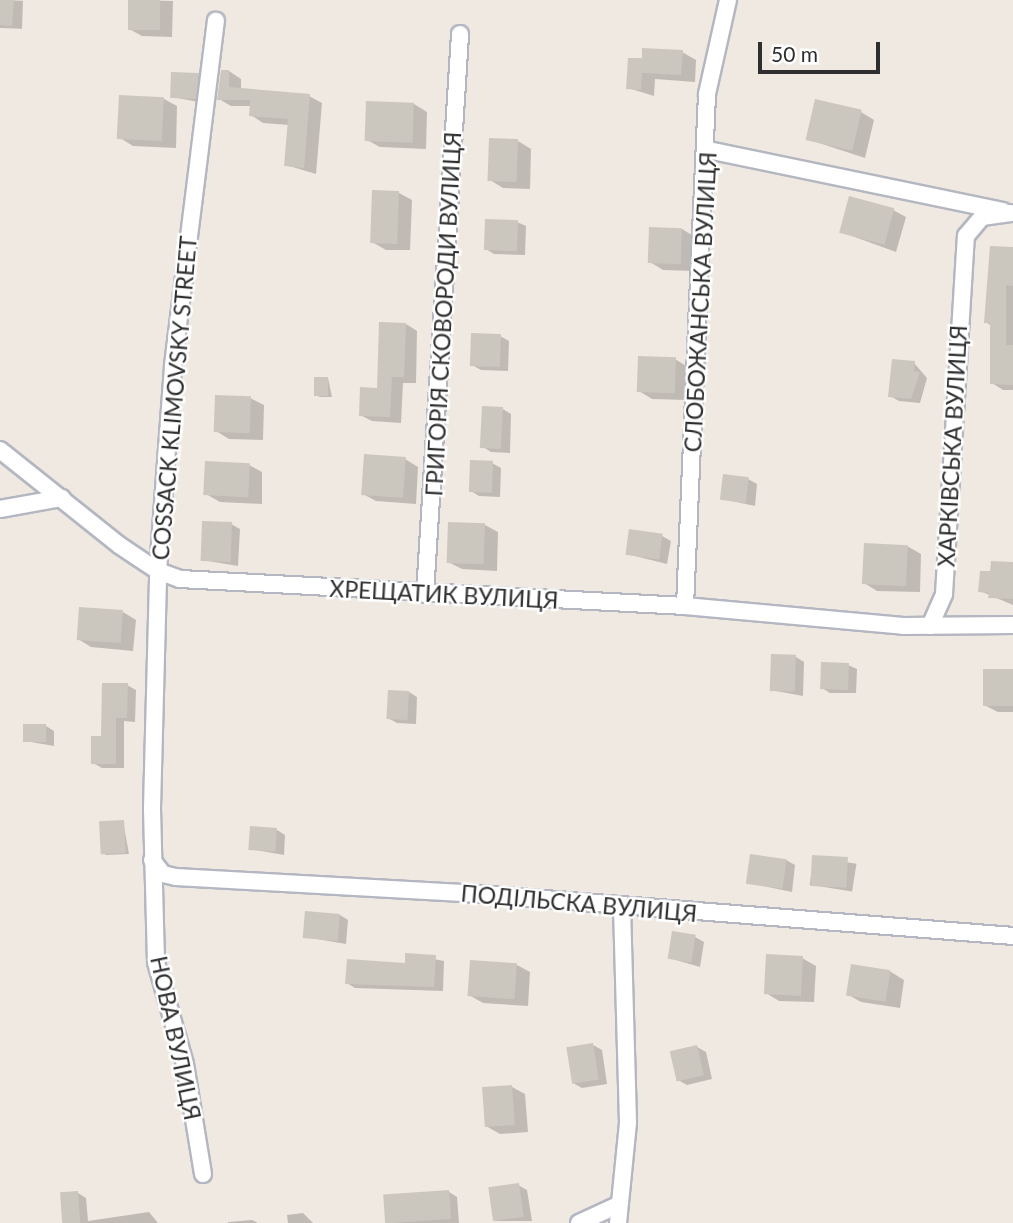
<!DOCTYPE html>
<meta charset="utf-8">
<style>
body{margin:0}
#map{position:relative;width:1013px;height:1223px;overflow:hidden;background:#efe9e1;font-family:Lato,sans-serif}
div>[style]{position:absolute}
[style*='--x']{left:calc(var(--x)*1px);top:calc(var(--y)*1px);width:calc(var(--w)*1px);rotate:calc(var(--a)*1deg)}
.shadow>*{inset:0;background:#0003;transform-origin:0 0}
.building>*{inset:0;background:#cbc7bf;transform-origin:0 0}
.roads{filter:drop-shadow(2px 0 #b4b7c1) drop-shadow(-2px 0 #b4b7c1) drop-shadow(0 2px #b4b7c1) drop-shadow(0 -2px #b4b7c1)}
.minor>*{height:16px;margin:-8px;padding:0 8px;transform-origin:8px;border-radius:8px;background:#fff}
span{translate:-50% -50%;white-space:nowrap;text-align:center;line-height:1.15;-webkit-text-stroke:5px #fff;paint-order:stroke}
.street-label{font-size:23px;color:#2e2e2e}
.scale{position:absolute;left:758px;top:42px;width:122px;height:32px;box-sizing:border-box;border:4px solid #2e2e2e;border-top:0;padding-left:9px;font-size:21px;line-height:24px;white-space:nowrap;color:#2e2e2e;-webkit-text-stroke:5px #fff;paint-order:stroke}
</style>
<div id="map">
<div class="shadow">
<div style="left:0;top:0;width:23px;height:28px;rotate:2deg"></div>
<div style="clip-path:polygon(130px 0,173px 1px,172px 37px,142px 36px,129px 29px)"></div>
<div style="clip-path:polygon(682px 52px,696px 60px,695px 82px,655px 79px,654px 96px,628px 88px,643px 60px)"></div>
<div style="clip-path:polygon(229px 71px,241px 79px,241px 90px,309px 96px,322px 103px,316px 174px,286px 165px,289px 125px,263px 123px,251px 115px,251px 106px,231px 106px,219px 99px)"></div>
<div style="clip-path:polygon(198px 75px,207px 80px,204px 103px,172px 97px)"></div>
<div style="clip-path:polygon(164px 99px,177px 106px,176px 148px,133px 146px,120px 138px)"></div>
<div style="clip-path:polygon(414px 104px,427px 112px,426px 149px,380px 147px,367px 140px)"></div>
<div style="clip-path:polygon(861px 112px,874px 120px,865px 158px,807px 139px)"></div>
<div style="clip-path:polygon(518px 141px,531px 149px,530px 189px,503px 188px,490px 180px)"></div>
<div style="clip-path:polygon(399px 193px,412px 200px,410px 250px,386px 250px,372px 242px)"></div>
<div style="clip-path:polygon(893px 210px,906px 217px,896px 252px,841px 232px)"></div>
<div style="clip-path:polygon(517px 222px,526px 226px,525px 255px,494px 254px,486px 249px)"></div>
<div style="clip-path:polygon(682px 229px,695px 237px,694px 271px,663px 270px,650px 262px)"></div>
<div style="clip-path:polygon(1013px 249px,1013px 390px,1003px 390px,992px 383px,992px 326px,985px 322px)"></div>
<div style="clip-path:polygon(406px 324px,417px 331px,416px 383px,403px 383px,401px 423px,372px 421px,360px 415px,378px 390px)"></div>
<div style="clip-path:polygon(500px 336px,509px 341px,508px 371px,481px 370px,472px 365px)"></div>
<div style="clip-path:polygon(675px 359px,688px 367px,687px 400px,652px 399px,639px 391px)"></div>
<div style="clip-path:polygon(914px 363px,927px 378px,920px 403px,899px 401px,890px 396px)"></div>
<div style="clip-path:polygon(328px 378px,332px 397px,320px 397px,316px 395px)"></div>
<div style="clip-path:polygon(250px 398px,264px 405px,263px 440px,229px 439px,216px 431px)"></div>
<div style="clip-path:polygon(503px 409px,511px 414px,510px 453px,491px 452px,483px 447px)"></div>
<div style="clip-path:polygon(405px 459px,418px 467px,416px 504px,376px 501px,363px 494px)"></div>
<div style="clip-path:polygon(492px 463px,501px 468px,500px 497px,479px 496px,471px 491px)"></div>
<div style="clip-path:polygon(249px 465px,262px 472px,262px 504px,220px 502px,206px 494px)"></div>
<div style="clip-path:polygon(748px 479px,757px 484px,755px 506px,722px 499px)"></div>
<div style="clip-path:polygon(231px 524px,240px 529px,238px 566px,202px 560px)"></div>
<div style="clip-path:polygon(449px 524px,485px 525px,498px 532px,497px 571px,462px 569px,448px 562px)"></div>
<div style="clip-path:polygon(662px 536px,671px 541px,667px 564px,627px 554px)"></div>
<div style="clip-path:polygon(907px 546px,921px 554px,920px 592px,877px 591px,864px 583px)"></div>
<div style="clip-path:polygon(1013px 564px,1013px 605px,980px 591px)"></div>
<div style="clip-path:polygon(123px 612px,136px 620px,133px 651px,91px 647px,78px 639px)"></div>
<div style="clip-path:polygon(796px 657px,804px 662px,803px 696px,771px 690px)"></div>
<div style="clip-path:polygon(848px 665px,857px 669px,856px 693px,830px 693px,822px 688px)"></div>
<div style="clip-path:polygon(1013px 670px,1013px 712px,998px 712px,984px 705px)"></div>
<div style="clip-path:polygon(127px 685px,136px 690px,135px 722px,124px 721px,124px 768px,102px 768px,93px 763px)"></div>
<div style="clip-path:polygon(409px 692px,417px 697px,416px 724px,397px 723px,388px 718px)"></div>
<div style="clip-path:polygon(46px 726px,54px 731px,54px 746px,25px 741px)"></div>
<div style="clip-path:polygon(123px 821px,129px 854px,106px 855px,103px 853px)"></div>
<div style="clip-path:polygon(277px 830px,285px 835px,284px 855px,250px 849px)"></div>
<div style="left:814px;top:857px;width:43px;height:28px;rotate:9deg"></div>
<div style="clip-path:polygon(786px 860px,795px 865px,792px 892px,748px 883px)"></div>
<div style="clip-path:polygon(340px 915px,348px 920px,346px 944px,305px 937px)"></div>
<div style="clip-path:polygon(695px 937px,704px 942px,700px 967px,669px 958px)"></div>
<div style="clip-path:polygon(407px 954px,444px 961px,443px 991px,355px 988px,347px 983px,406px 965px)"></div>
<div style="clip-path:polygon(802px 958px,816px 966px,814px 1002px,779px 1001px,766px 993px)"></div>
<div style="clip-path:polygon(517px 965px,530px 972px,528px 1006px,483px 1003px,469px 995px)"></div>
<div style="clip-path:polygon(852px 966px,891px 972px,904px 980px,900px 1008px,861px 1002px,847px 994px)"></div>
<div style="clip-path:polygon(593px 1045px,602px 1050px,607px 1084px,582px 1088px,573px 1083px)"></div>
<div style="clip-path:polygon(697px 1047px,706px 1052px,712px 1079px,687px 1085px,678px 1080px)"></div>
<div style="clip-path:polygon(512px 1087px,525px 1094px,528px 1132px,500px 1134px,486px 1126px)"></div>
<div style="clip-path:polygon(518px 1185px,527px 1190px,532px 1221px,495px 1221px)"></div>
<div style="clip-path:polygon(449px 1192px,457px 1197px,459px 1223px,388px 1223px,385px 1195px)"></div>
<div style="clip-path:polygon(78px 1193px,86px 1198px,88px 1221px,149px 1212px,158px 1223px,64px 1223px)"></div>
<div style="clip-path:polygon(303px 1213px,313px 1223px,288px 1223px,287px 1215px)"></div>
<div style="clip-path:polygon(252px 1220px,258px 1223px,228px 1223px,228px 1222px)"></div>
</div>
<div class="building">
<div style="clip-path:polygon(0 0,14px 0,12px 26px,0 25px)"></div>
<div style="left:128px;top:0;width:32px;height:30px"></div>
<div style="clip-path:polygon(642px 48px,683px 50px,681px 75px,642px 73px,641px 90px,626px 89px,628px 58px,642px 58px)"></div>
<div style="clip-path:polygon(221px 70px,229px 70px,229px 87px,310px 94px,304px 168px,284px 166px,288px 119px,249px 116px,250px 100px,217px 100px)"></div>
<div style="left:171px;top:72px;width:28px;height:26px;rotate:2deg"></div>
<div style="left:119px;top:95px;width:45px;height:44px;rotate:3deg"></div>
<div style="left:815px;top:99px;width:48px;height:42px;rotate:13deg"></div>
<div style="left:366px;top:101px;width:48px;height:40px;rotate:2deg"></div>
<div style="left:489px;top:138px;width:29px;height:43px;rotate:2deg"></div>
<div style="left:372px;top:190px;width:27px;height:53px;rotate:2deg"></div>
<div style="left:849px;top:196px;width:47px;height:38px;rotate:15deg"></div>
<div style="left:485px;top:219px;width:33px;height:31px;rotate:2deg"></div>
<div style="left:649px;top:227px;width:33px;height:36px;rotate:2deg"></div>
<div style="clip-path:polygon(990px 246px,1013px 247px,1013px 286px,1006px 285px,1006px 345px,1013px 345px,1013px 385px,990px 384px,990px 323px,984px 323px)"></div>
<div style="clip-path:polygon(379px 322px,406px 323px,404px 377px,392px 377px,390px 417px,359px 416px,360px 387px,377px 388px)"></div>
<div style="left:471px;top:333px;width:30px;height:33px;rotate:2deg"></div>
<div style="left:638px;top:356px;width:38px;height:36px;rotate:2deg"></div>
<div style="clip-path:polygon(892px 359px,915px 361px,914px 371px,920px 372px,911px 399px,888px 397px)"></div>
<div style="left:314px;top:377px;width:14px;height:19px"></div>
<div style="left:215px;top:395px;width:36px;height:37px;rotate:2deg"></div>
<div style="left:482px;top:406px;width:21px;height:42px;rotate:3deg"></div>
<div style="left:364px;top:454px;width:42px;height:41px;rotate:4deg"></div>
<div style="left:470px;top:460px;width:23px;height:32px;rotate:2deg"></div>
<div style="left:205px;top:461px;width:45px;height:34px;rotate:3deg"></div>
<div style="left:723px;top:474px;width:26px;height:26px;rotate:7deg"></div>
<div style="left:202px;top:521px;width:30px;height:40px;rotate:2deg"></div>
<div style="left:448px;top:522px;width:37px;height:41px;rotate:2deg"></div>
<div style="left:629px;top:529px;width:34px;height:26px;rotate:8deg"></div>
<div style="left:864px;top:543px;width:44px;height:41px;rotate:3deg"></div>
<div style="clip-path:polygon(991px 561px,1013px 562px,1013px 599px,988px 598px,989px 593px,978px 592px,980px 571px,990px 571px)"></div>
<div style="left:79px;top:607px;width:44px;height:33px;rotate:4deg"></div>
<div style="left:771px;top:654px;width:25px;height:37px;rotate:2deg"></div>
<div style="left:821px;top:662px;width:28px;height:27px;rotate:2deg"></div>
<div style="left:983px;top:669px;width:30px;height:37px"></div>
<div style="clip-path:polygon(102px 683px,128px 683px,127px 718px,116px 718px,116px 764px,91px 764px,91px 736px,101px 736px)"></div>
<div style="left:388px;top:690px;width:21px;height:29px;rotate:3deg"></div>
<div style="left:23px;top:724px;width:23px;height:18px"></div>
<div style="left:124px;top:820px;width:33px;height:25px;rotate:87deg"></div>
<div style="left:250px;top:826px;width:27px;height:24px;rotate:4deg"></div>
<div style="left:750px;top:854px;width:37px;height:30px;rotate:8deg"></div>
<div style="left:812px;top:855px;width:36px;height:31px;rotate:3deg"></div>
<div style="left:305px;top:911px;width:35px;height:27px;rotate:5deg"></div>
<div style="left:672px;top:931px;width:24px;height:28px;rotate:9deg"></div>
<div style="clip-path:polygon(405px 953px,436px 955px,434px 987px,345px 984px,347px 959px,405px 963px)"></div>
<div style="left:766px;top:954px;width:37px;height:40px;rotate:3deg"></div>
<div style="left:470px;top:960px;width:47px;height:36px;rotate:4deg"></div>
<div style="left:851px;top:964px;width:40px;height:32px;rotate:9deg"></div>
<div style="left:593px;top:1043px;width:37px;height:27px;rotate:81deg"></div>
<div style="left:697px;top:1045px;width:31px;height:28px;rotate:77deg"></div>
<div style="left:512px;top:1085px;width:40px;height:30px;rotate:86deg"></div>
<div style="left:519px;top:1183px;width:34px;height:31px;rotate:82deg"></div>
<div style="left:449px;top:1190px;width:29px;height:66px;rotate:86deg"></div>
<div style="left:78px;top:1191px;width:32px;height:18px;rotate:86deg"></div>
</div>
<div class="roads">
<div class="minor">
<div style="--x:708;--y:150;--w:301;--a:11.7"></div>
<div style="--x:0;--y:450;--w:152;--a:38.6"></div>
<div style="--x:119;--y:545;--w:47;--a:33.7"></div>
<div style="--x:158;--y:571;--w:23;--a:20"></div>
<div style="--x:180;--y:579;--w:506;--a:3.06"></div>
<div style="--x:685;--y:606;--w:219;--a:5.2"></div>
<div style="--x:903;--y:626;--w:110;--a:-0.5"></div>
<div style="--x:0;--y:509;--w:63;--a:-10.1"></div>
<div style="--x:425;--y:594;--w:561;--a:-86.42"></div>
<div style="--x:685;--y:606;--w:512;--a:-87.54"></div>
<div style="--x:707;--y:94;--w:96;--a:-77.4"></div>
<div style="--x:930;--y:626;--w:35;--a:-66"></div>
<div style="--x:944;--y:594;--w:359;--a:-86.5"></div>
<div style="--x:966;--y:236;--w:25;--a:-50"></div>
<div style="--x:982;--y:217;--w:29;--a:-8"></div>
<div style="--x:152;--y:860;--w:18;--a:52"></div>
<div style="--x:163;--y:874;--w:13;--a:13"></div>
<div style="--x:176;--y:877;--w:305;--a:3.2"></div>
<div style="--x:481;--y:894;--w:534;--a:4.51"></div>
<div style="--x:203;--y:1174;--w:111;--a:-99.3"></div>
<div style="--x:185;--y:1064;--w:106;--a:-105.9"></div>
<div style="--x:156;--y:962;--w:154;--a:-91.5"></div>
<div style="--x:152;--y:808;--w:237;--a:-88.5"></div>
<div style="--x:158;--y:571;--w:207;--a:-85.8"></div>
<div style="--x:173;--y:365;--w:347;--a:-82.9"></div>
<div style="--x:579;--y:1223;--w:43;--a:-24.8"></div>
<div style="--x:618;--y:1223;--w:101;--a:-84.3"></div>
<div style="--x:628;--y:1122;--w:215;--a:-91.6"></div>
</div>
</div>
<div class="street-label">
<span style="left:700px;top:302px;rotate:-87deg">СЛОБОЖАНСЬКА ВУЛИЦЯ</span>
<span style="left:443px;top:314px;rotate:-87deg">ГРИГОРІЯ СКОВОРОДИ ВУЛИЦЯ</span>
<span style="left:174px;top:398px;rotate:-85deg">COSSACK KLIMOVSKY STREET</span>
<span style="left:952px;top:446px;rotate:-87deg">ХАРКІВСЬКА ВУЛИЦЯ</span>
<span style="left:444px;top:594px;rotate:3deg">ХРЕЩАТИК ВУЛИЦЯ</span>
<span style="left:579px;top:903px;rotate:5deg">ПОДІЛЬСКА ВУЛИЦЯ</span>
<span style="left:176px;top:1038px;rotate:78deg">НОВА ВУЛИЦЯ</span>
</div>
<div class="scale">50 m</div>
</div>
